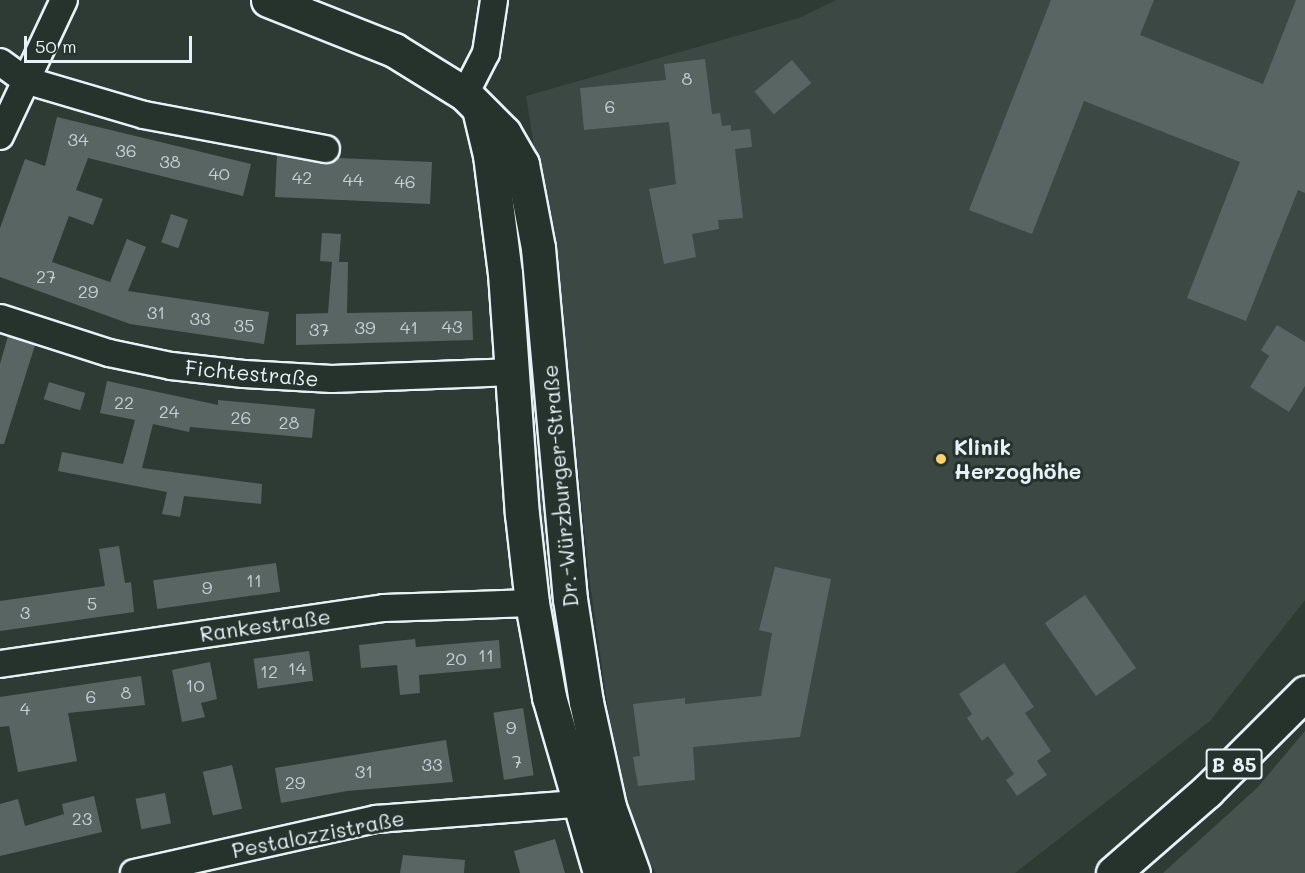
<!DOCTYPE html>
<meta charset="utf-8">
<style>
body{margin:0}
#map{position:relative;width:1305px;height:873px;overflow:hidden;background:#2e3b35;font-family:Mali,sans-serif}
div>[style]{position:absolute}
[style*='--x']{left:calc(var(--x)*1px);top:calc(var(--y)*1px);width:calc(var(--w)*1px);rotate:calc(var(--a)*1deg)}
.built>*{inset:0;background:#3b4843}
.green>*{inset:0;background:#45524e}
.building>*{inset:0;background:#596563;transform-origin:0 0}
.roads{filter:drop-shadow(2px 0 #e8f1f8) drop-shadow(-2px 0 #e8f1f8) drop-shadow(0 2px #e8f1f8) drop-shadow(0 -2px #e8f1f8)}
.minor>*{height:26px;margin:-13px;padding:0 13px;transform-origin:13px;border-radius:13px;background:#26332d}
.major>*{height:33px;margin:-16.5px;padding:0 16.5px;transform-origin:16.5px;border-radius:16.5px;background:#26332d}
.dots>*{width:16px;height:16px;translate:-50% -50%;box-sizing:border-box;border:3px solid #26332d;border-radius:50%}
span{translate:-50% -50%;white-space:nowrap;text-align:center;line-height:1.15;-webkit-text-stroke:6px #26332d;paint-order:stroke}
.number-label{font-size:18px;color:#c4ced3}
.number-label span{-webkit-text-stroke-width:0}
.shield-label span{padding:2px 4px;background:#26332d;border:2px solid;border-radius:4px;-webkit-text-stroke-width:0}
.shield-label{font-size:20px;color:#e8f1f8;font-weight:700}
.street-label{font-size:21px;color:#e8f1f8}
.poi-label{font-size:21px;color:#e8f1f8;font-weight:700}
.left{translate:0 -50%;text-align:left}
.scale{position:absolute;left:24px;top:36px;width:168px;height:27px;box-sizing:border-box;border:3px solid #e8f1f8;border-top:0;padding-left:8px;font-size:18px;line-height:21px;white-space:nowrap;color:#e8f1f8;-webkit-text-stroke:4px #26332d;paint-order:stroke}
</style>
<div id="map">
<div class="built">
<div style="clip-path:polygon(836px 0,1305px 0,1305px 600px,1210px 721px,1015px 873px,656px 873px,623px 814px,590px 583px,564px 334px,526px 96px,799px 18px)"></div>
</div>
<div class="green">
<div style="clip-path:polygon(498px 148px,521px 195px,585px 779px,547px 592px)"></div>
<div style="clip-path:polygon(1305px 731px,1305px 873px,1163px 873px,1257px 788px)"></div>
</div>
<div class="building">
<div style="clip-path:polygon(1051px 0,1154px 0,1140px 35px,1263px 84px,1296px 0,1305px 0,1305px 193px,1298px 190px,1246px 321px,1187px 298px,1240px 162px,1084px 101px,1032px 234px,969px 210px)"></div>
<div style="clip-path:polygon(705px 59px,712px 114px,720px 113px,722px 126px,731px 125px,731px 131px,750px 129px,752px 147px,735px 149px,743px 218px,718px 220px,719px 229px,692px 234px,696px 257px,664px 264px,649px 189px,676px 184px,669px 122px,584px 130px,580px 88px,666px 80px,664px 64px)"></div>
<div style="left:792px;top:60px;width:30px;height:49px;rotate:50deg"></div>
<div style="clip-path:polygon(57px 117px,251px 164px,243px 196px,88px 158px,76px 190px,103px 199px,93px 225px,69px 216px,52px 262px,110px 282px,127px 239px,146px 247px,128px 291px,269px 312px,264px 344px,130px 324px,0 277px,0 228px,25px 159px,45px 166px)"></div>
<div style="clip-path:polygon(277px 155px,324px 164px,338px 158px,432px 162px,430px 204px,275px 197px)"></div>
<div style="left:171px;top:214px;width:18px;height:30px;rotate:19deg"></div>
<div style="clip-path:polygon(322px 233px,341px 234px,339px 262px,348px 262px,347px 313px,472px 311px,473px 340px,296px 345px,296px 314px,328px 313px,332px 262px,320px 261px)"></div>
<div style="clip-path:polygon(1277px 325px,1305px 342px,1305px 386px,1289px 412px,1250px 387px,1269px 356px,1261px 350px)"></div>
<div style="clip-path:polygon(8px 336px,35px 345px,4px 444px,0 444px,0 364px)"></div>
<div style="clip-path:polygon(107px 381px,218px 405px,218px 400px,315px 409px,312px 438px,190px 427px,189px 432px,153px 424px,142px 468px,262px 484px,261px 504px,184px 496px,180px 517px,162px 514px,167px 492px,58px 471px,62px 452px,123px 464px,135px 420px,100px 413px)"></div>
<div style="left:49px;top:382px;width:38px;height:18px;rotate:17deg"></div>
<div style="clip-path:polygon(119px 546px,125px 583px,131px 582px,134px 612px,0 631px,0 601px,105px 586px,99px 549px)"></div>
<div style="left:276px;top:563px;width:29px;height:124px;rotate:82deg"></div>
<div style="clip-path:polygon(775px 567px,831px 579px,800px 737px,693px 747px,695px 780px,638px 786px,633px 757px,640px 756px,633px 704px,685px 698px,685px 704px,761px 696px,772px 633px,759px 630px)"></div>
<div style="left:1085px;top:595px;width:89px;height:49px;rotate:55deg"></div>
<div style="clip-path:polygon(415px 639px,416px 647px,499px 640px,501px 668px,419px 675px,420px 693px,400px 695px,397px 665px,361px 668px,359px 645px)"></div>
<div style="left:309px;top:651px;width:30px;height:56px;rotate:82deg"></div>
<div style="clip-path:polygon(210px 662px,217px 699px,201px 703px,205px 717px,182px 722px,172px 670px)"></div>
<div style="clip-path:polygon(1004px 663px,1034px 707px,1025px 713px,1051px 751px,1037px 761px,1047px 775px,1017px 796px,1006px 780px,1014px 774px,988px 736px,982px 741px,967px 718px,972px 714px,959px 694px)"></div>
<div style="clip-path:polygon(141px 676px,145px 705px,68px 713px,77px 761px,18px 772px,9px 726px,0 727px,0 697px)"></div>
<div style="left:523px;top:708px;width:68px;height:30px;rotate:81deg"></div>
<div style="clip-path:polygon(446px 740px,453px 782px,347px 791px,281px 803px,275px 768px)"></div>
<div style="left:232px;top:765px;width:45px;height:30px;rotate:77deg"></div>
<div style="left:165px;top:793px;width:31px;height:30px;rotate:79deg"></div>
<div style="clip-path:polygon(94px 796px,102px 832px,0 856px,0 804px,18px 799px,25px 826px,64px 814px,62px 804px)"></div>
<div style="clip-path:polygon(555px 839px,565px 873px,520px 873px,514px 851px)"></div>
<div style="clip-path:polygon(403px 855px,465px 860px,464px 873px,400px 873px)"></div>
</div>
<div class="roads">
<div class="minor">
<div style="--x:0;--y:62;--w:31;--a:36"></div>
<div style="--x:25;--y:80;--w:124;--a:16.4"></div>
<div style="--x:144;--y:115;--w:185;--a:10.6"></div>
<div style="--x:465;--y:94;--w:46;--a:-62.9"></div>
<div style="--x:486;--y:53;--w:54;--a:-81.4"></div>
<div style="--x:0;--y:136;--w:150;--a:-64.8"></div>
<div style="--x:0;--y:318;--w:114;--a:17.8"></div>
<div style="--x:109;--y:353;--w:63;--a:11.8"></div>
<div style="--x:171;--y:366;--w:73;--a:6.3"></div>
<div style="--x:244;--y:374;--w:88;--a:3.3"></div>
<div style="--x:332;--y:379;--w:180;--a:-2.2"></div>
<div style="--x:0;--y:664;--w:388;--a:-8.3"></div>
<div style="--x:384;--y:608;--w:148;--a:-1.9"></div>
<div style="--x:134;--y:873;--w:248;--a:-12.6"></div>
<div style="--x:376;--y:819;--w:202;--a:-4.3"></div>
</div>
<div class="major">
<div style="--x:268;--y:0;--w:136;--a:21.6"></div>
<div style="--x:394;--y:50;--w:84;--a:31.8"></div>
<div style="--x:465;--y:94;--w:55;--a:45"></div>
<div style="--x:504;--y:133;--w:36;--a:60"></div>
<div style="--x:522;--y:164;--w:86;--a:79.2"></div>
<div style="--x:538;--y:248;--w:352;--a:84.8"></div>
<div style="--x:570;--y:599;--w:104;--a:81.2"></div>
<div style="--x:586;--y:702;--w:107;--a:77.6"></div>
<div style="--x:609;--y:807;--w:70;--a:70"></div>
<div style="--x:480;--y:113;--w:43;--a:76.6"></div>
<div style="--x:490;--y:155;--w:119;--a:82.8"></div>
<div style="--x:505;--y:273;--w:242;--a:86"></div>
<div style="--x:522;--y:514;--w:90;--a:83.6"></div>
<div style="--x:532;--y:603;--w:96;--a:79.7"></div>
<div style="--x:549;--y:697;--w:183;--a:73.8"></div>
<div style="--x:1113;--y:873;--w:125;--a:-41.1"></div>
<div style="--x:1207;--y:791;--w:139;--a:-45"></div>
</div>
</div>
<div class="dots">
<div style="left:941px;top:459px;background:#ffd166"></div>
</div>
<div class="number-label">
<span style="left:687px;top:78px">8</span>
<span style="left:610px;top:106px">6</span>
<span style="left:78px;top:139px">34</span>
<span style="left:126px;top:150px">36</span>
<span style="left:170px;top:161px">38</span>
<span style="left:219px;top:173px">40</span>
<span style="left:302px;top:177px">42</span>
<span style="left:353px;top:179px">44</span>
<span style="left:405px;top:181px">46</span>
<span style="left:46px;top:276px">27</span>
<span style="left:88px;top:291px">29</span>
<span style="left:156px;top:312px">31</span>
<span style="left:200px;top:318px">33</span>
<span style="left:244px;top:325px">35</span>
<span style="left:452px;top:326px">43</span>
<span style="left:365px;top:327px">39</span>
<span style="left:409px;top:327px">41</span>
<span style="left:319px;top:329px">37</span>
<span style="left:124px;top:402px">22</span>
<span style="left:169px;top:411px">24</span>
<span style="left:241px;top:417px">26</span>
<span style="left:289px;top:422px">28</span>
<span style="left:254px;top:580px">11</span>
<span style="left:207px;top:587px">9</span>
<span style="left:92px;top:603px">5</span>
<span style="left:25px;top:612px">3</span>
<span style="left:486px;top:655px">11</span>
<span style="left:456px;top:658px">20</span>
<span style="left:297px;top:668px">14</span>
<span style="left:269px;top:671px">12</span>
<span style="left:195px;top:685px">10</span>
<span style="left:126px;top:692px">8</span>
<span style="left:91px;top:696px">6</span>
<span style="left:25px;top:708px">4</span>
<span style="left:511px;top:727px">9</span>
<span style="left:517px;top:761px">7</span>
<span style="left:432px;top:764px">33</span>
<span style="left:364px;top:771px">31</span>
<span style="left:295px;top:782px">29</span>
<span style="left:82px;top:818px">23</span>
</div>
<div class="shield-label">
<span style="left:1234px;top:764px">B 85</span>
</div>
<div class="street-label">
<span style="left:252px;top:373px;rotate:5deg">Fichtestraße</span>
<span style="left:560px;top:486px;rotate:-95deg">Dr.-Würzburger-Straße</span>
<span style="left:265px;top:625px;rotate:-8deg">Rankestraße</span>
<span style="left:318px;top:834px;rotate:-11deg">Pestalozzistraße</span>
</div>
<div class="poi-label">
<span class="left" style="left:954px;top:459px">Klinik<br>Herzoghöhe</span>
</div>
<div class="scale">50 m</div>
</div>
